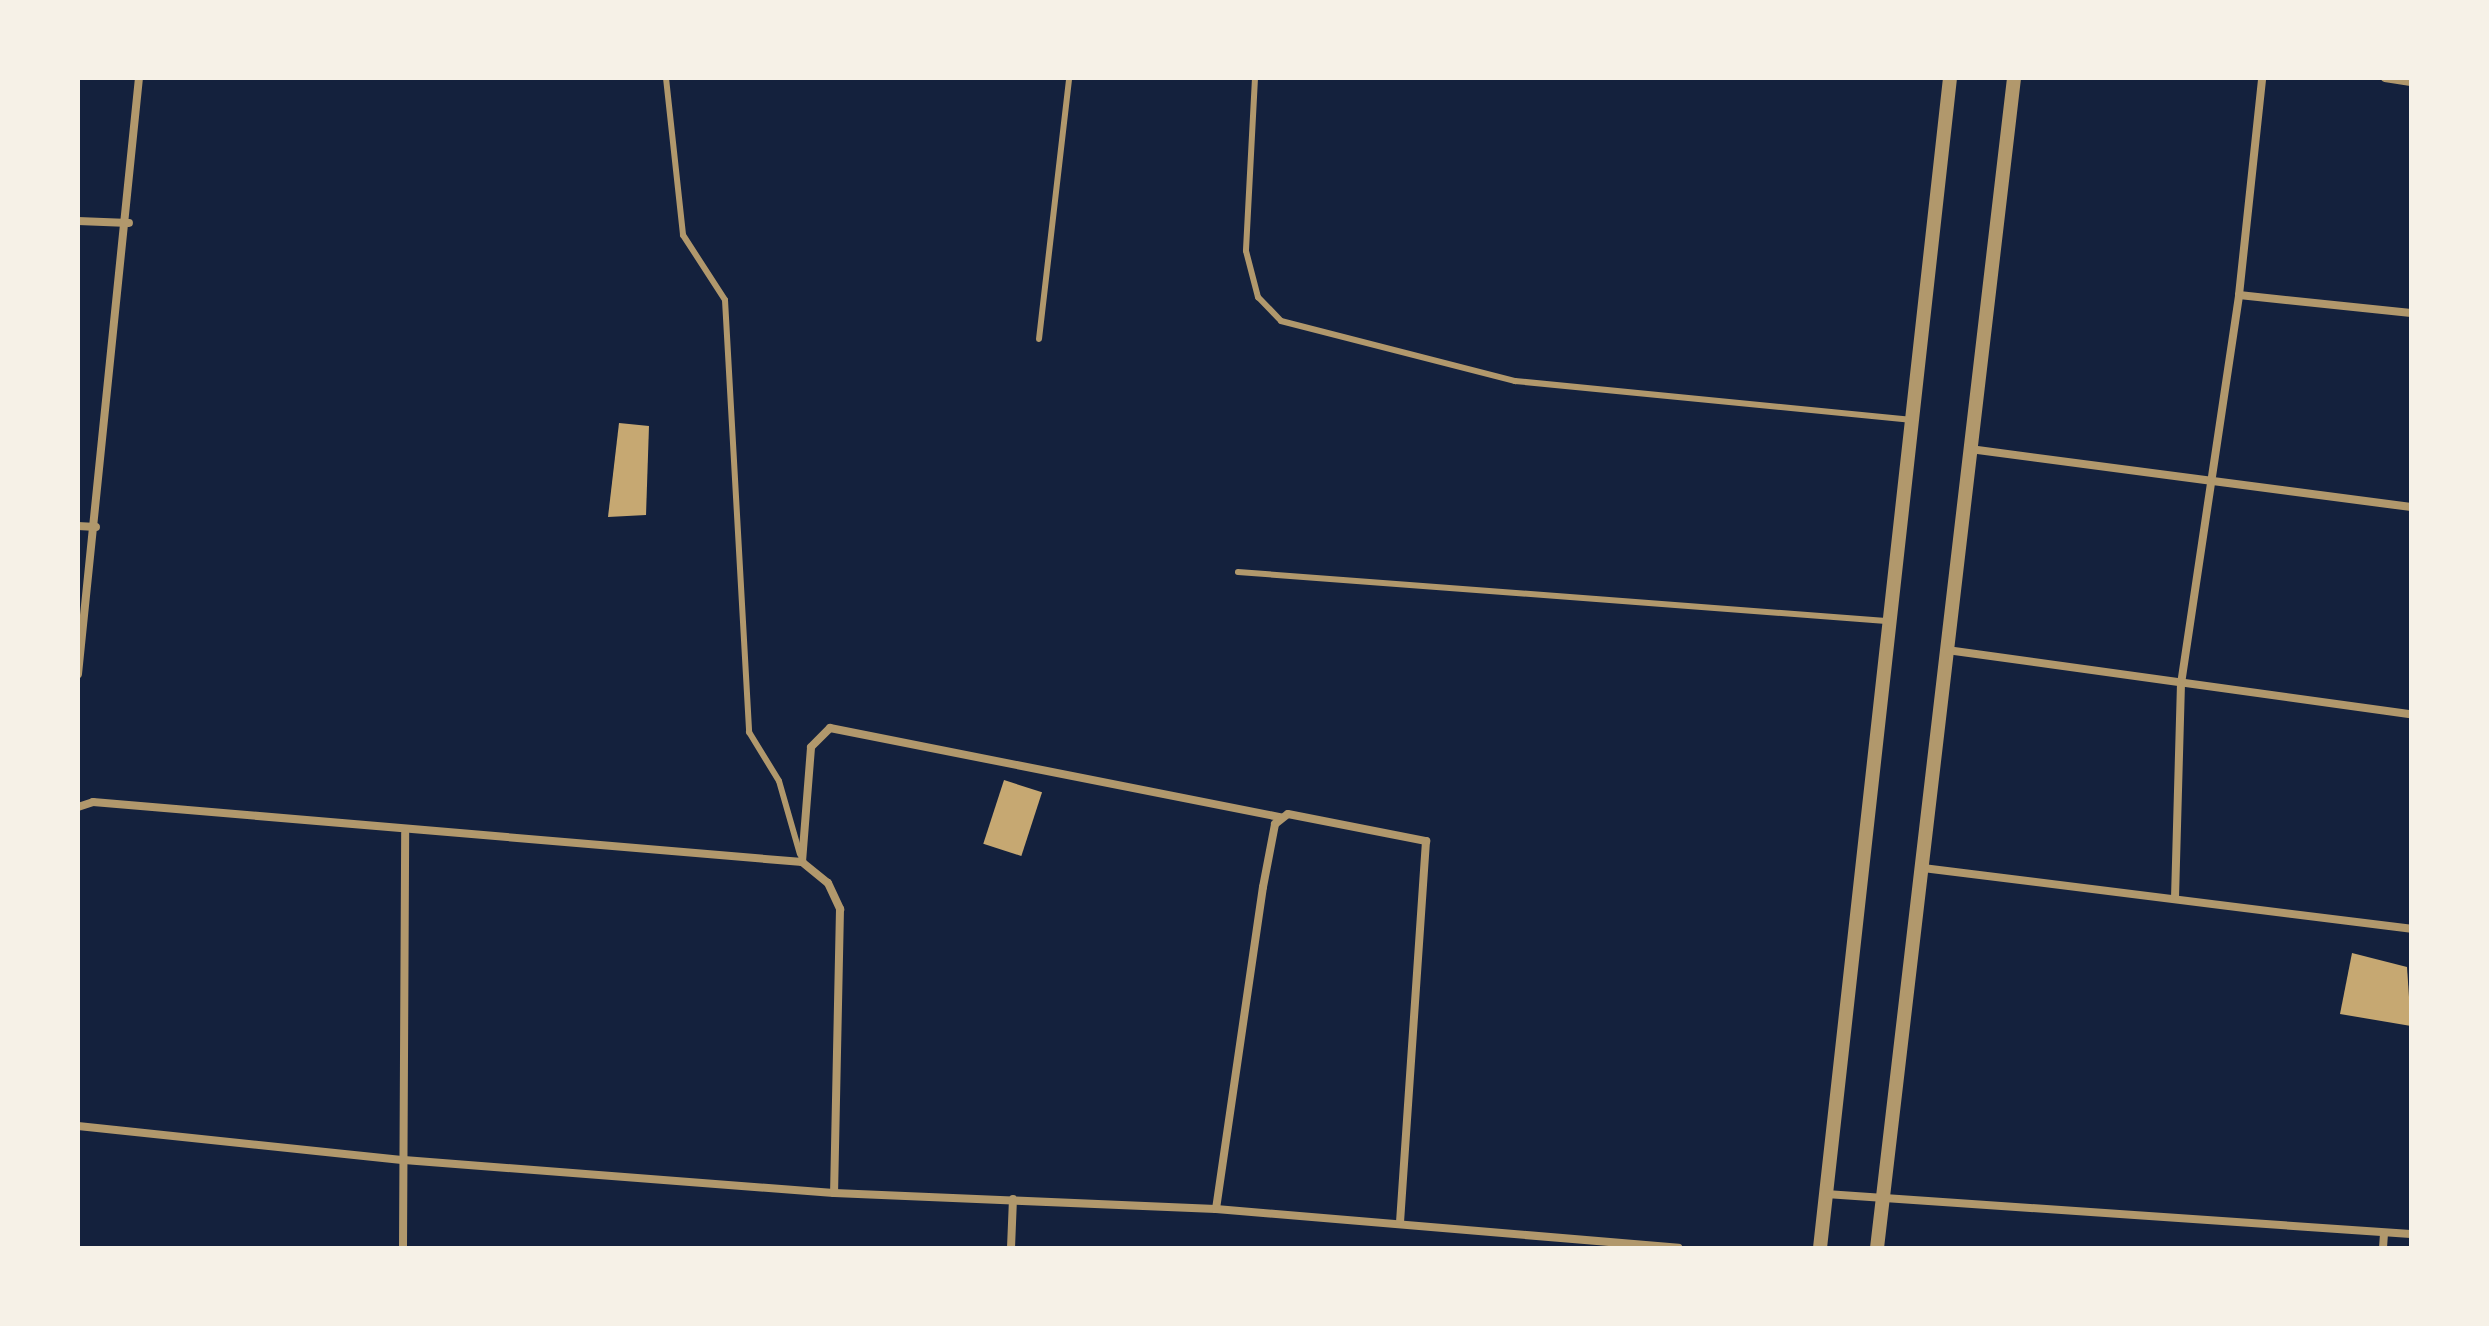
<!DOCTYPE html>
<style>
body{margin:0}
#map{position:relative;width:2489px;height:1326px;overflow:hidden;background:#14213d;font-family:"Fira Sans Condensed",sans-serif}
div>[style]{position:absolute}
[style*='--x']{left:calc(var(--x)*1px);top:calc(var(--y)*1px);width:calc(var(--w)*1px);rotate:calc(var(--a)*1deg)}
.building>*{inset:0;background:#c6a872;transform-origin:0 0}
.service>*{height:6px;margin:-3px;padding:0 3px;transform-origin:3px;border-radius:3px;background:#b1986c}
.minor>*{height:8px;margin:-4px;padding:0 4px;transform-origin:4px;border-radius:4px;background:#b1986c}
.tertiary>*{height:14px;margin:-7px;padding:0 7px;transform-origin:7px;border-radius:7px;background:#b1986c}
span{translate:-50% -50%;white-space:nowrap;text-align:center;line-height:1.15;-webkit-text-stroke:6px #f6f1e7;paint-order:stroke}
.frame{position:absolute;inset:0;border:80px solid #f6f1e7;pointer-events:none}
</style>
<div id="map">
<div class="building">
<div style="clip-path:polygon(619px 423px,649px 426px,646px 515px,608px 517px)"></div>
<div style="left:1004px;top:780px;width:40px;height:67px;rotate:18deg"></div>
<div style="clip-path:polygon(2352px 953px,2407px 967px,2411px 1026px,2340px 1014px)"></div>
</div>
<div class="service">
<div style="--x:666;--y:78;--w:158;--a:83.8"></div>
<div style="--x:683;--y:235;--w:77;--a:57.1"></div>
<div style="--x:725;--y:300;--w:433;--a:86.8"></div>
<div style="--x:749;--y:732;--w:57;--a:58.5"></div>
<div style="--x:779;--y:781;--w:76;--a:74"></div>
<div style="--x:1255;--y:78;--w:173;--a:93"></div>
<div style="--x:1246;--y:251;--w:48;--a:75.4"></div>
<div style="--x:1258;--y:297;--w:33;--a:46"></div>
<div style="--x:1281;--y:321;--w:242;--a:14.4"></div>
<div style="--x:1515;--y:381;--w:397;--a:5.6"></div>
<div style="--x:1039;--y:339;--w:263;--a:-83.4"></div>
<div style="--x:1238;--y:572;--w:650;--a:4.32"></div>
</div>
<div class="minor">
<div style="--x:2385;--y:78;--w:26;--a:9"></div>
<div style="--x:78;--y:221;--w:51;--a:2.2"></div>
<div style="--x:2239;--y:295;--w:173;--a:6"></div>
<div style="--x:1970;--y:449;--w:445;--a:7.5"></div>
<div style="--x:78;--y:526;--w:18;--a:3"></div>
<div style="--x:1947;--y:650;--w:468;--a:7.9"></div>
<div style="--x:78;--y:674;--w:599;--a:-84.16"></div>
<div style="--x:78;--y:807;--w:16;--a:-18"></div>
<div style="--x:93;--y:802;--w:712;--a:4.84"></div>
<div style="--x:802;--y:862;--w:33;--a:39"></div>
<div style="--x:828;--y:883;--w:29;--a:65"></div>
<div style="--x:840;--y:909;--w:284;--a:91.2"></div>
<div style="--x:802;--y:862;--w:115;--a:-85.5"></div>
<div style="--x:811;--y:747;--w:27;--a:-45"></div>
<div style="--x:830;--y:728;--w:460;--a:11.2"></div>
<div style="--x:1923;--y:868;--w:492;--a:7.1"></div>
<div style="--x:2175;--y:898;--w:214;--a:-88.4"></div>
<div style="--x:2181;--y:684;--w:393;--a:-81.5"></div>
<div style="--x:2239;--y:295;--w:218;--a:-83.9"></div>
<div style="--x:78;--y:1126;--w:328;--a:6"></div>
<div style="--x:404;--y:1160;--w:431;--a:4.4"></div>
<div style="--x:834;--y:1193;--w:382;--a:2.4"></div>
<div style="--x:1216;--y:1209;--w:464;--a:4.8"></div>
<div style="--x:1826;--y:1194;--w:586;--a:3.91"></div>
<div style="--x:1216;--y:1209;--w:325;--a:-81.7"></div>
<div style="--x:1263;--y:887;--w:64;--a:-79.2"></div>
<div style="--x:1275;--y:824;--w:16;--a:-38"></div>
<div style="--x:1288;--y:814;--w:141;--a:11.1"></div>
<div style="--x:1426;--y:841;--w:384;--a:93.9"></div>
<div style="--x:403;--y:1248;--w:415;--a:-89.7"></div>
<div style="--x:1011;--y:1248;--w:49;--a:-87.7"></div>
<div style="--x:2383;--y:1248;--w:14;--a:-86"></div>
</div>
<div class="tertiary">
<div style="--x:1820;--y:1248;--w:1177;--a:-83.66"></div>
<div style="--x:1877;--y:1248;--w:1178;--a:-83.32"></div>
</div>
<div class="frame"></div>
</div>
